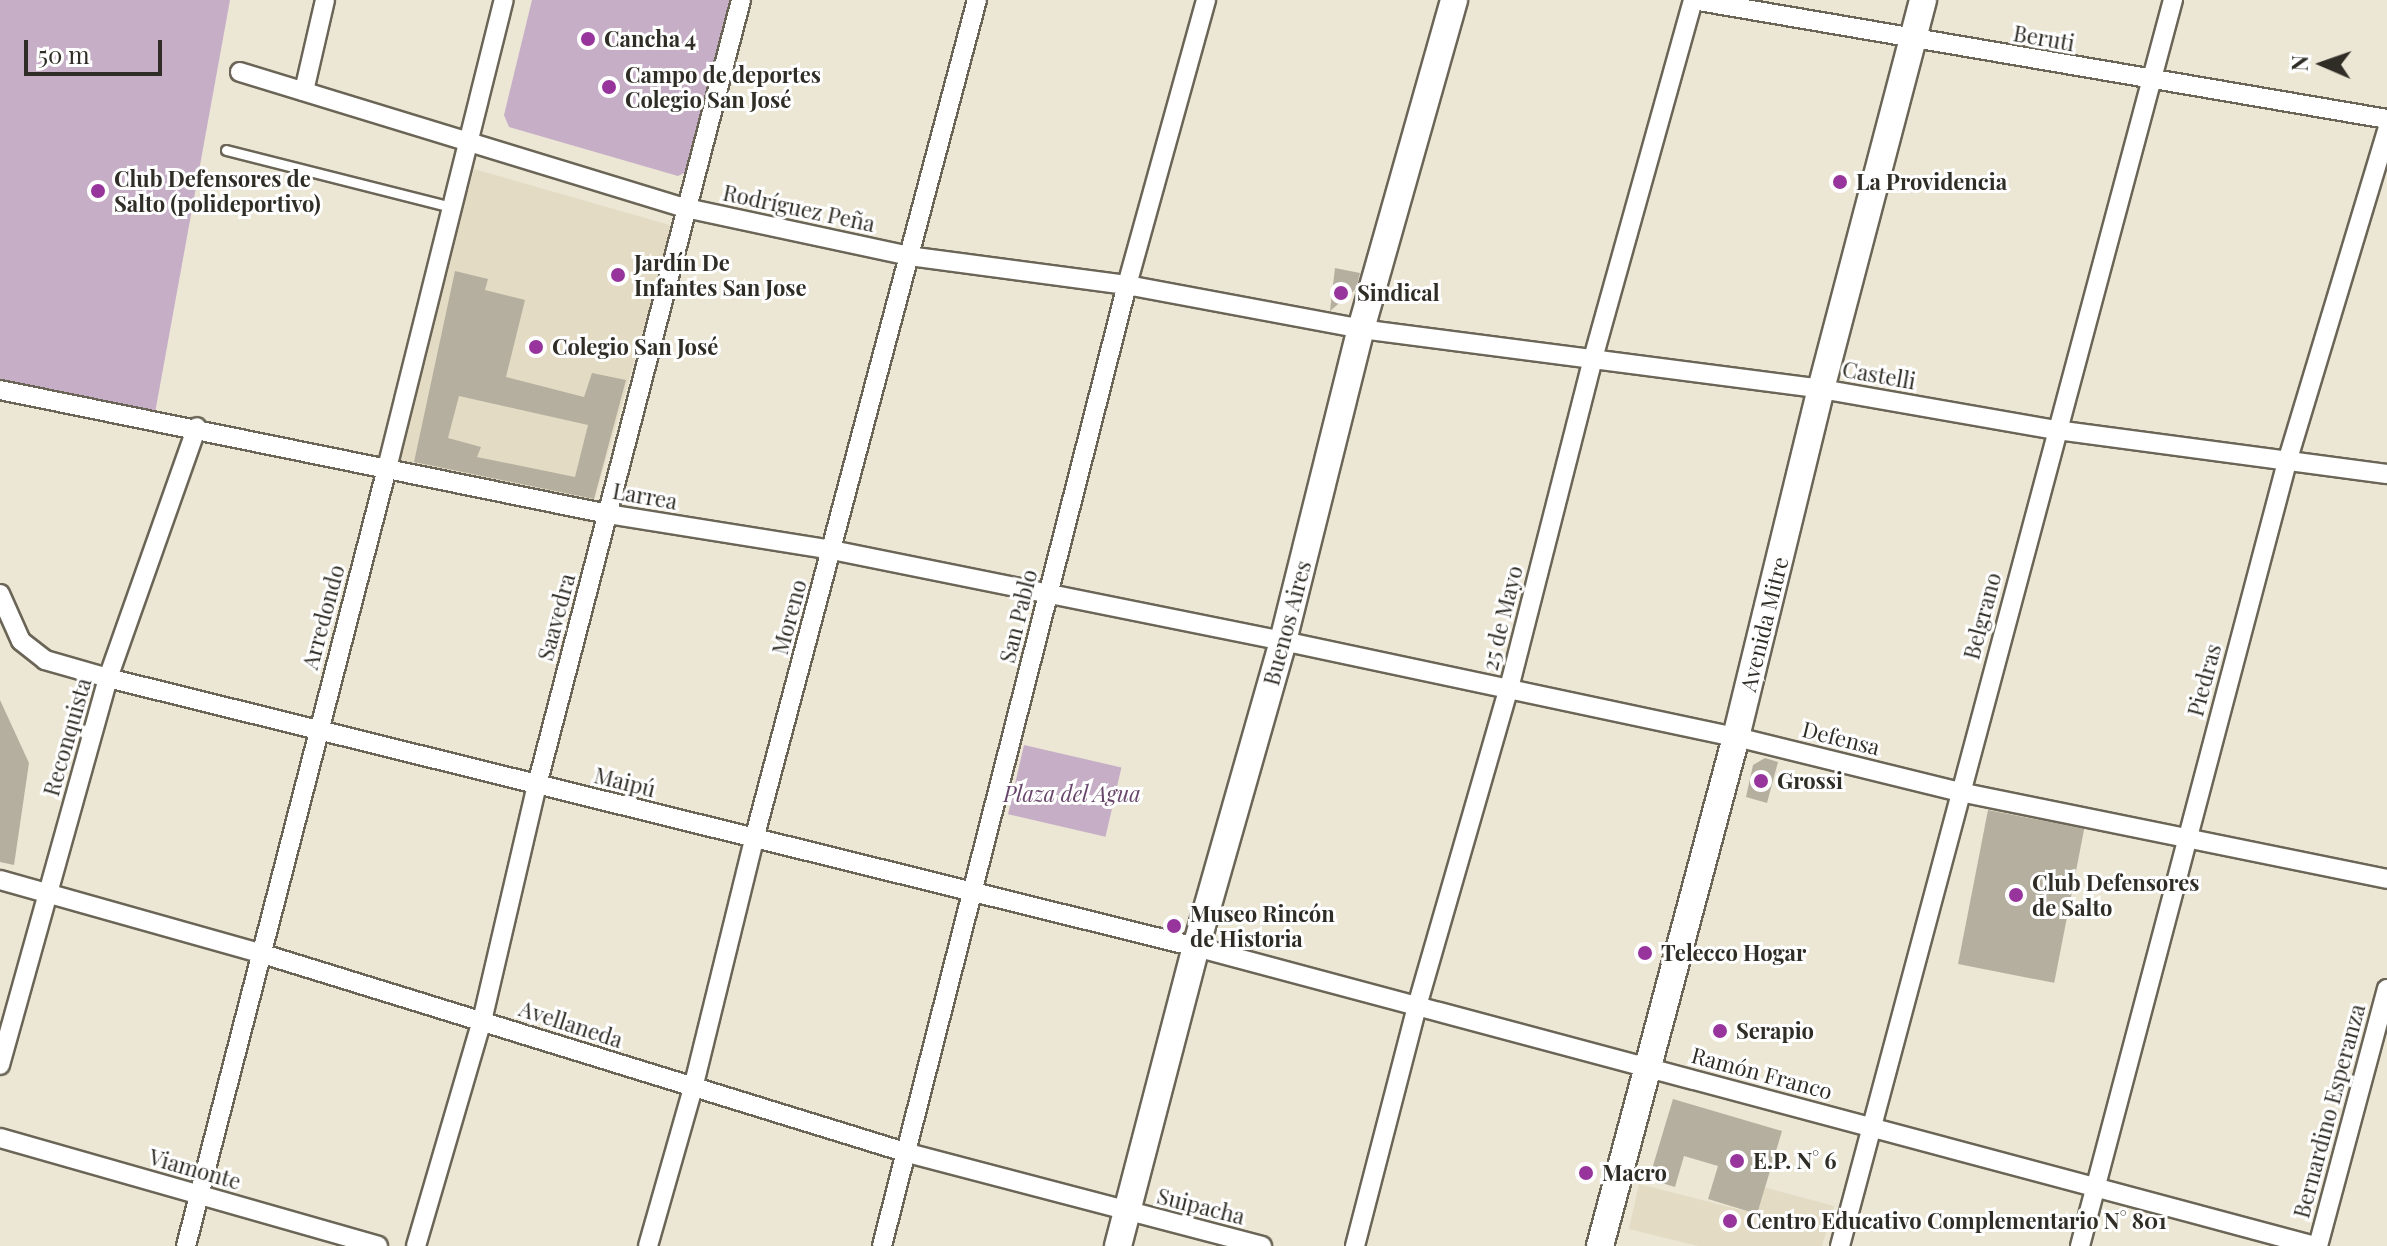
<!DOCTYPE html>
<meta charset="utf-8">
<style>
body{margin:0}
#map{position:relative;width:2387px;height:1246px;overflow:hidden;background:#ece6d5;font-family:"Playfair Display",serif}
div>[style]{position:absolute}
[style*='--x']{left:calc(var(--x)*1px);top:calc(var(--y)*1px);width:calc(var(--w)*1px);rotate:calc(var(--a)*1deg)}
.built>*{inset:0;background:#e3dbc3;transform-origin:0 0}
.green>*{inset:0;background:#c6afc6;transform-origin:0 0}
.building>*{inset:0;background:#b5af9f;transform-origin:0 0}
.roads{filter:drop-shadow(2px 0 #6a6556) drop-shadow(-2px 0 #6a6556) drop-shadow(0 2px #6a6556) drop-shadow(0 -2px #6a6556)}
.lane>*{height:9px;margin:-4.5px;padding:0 4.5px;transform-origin:4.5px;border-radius:4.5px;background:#fff}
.street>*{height:18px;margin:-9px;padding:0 9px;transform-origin:9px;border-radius:9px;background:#fff}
.secondary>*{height:26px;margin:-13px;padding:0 13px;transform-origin:13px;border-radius:13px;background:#fff}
.dots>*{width:22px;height:22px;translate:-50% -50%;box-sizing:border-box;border:4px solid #fff;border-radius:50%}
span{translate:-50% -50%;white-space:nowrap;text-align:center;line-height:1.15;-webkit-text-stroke:6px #fff;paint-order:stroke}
.street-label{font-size:22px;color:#2f2d26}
.poi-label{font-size:22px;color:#2f2d26;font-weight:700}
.left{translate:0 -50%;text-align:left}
.park-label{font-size:22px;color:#68456a;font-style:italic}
.north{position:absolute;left:2283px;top:24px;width:80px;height:80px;-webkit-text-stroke:6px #fff;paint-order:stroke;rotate:272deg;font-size:22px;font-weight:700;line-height:32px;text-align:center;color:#2f2d26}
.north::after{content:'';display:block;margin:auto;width:28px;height:36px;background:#2f2d26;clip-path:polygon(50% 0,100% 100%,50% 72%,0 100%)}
.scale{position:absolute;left:24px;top:40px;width:138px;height:36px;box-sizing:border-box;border:4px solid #2f2d26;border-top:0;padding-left:10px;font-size:24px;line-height:28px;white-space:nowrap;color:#2f2d26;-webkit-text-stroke:6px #fff;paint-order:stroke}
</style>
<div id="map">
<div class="built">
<div style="left:474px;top:169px;width:207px;height:309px;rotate:16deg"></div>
<div style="clip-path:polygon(1639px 1184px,1757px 1214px,1759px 1186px,1834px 1206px,1822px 1246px,1698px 1246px,1629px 1229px)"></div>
</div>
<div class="green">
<div style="clip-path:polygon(0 0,230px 0,155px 413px,0 381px)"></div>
<div style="clip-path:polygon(532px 0,731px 0,686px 172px,678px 176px,509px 127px,504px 115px)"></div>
<div style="left:1024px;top:745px;width:100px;height:71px;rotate:13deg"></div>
</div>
<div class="building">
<div style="clip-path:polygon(1335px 268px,1360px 273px,1356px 289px,1330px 311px)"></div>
<div style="clip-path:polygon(evenodd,455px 271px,488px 279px,485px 290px,525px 300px,506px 377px,584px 397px,592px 373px,626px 380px,594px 499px,414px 462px,455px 271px,459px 396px,588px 425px,575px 477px,477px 457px,481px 447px,448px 438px,459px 396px)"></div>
<div style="clip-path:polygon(0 700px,29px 763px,14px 865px,0 862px)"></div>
<div style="clip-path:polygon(1765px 758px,1778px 762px,1767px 803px,1746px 797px,1753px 765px)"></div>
<div style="left:1988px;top:810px;width:98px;height:157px;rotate:11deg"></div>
<div style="clip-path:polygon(1673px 1099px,1782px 1131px,1757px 1214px,1708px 1199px,1718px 1166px,1684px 1156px,1675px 1187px,1649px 1179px)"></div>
</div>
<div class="roads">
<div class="lane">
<div style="--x:226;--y:150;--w:233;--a:14.2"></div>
</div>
<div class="street">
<div style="--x:240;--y:72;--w:466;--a:17"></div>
<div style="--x:686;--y:208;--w:228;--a:12.1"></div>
<div style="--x:909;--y:256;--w:220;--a:7.6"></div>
<div style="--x:1127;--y:285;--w:238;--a:10.6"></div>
<div style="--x:1361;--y:329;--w:464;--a:7.4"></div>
<div style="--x:1821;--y:389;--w:240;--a:9.9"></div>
<div style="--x:2057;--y:430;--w:333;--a:7.6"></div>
<div style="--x:304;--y:91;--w:93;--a:-77"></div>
<div style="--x:0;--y:390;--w:621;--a:11.53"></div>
<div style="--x:608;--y:514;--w:227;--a:9.1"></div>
<div style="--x:832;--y:550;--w:460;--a:11.4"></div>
<div style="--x:1283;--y:641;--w:463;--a:12"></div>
<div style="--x:1736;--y:737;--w:231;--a:13.8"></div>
<div style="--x:1960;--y:792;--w:436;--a:11.5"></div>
<div style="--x:0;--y:594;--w:51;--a:65.9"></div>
<div style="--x:21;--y:641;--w:31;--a:38"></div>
<div style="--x:45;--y:660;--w:66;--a:15.9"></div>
<div style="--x:108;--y:678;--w:1121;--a:13.89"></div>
<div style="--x:1196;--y:947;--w:1158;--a:14.96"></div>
<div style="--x:0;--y:880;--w:273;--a:15.7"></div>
<div style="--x:263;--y:954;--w:675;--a:17.15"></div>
<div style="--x:908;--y:1153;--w:366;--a:14.7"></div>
<div style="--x:0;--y:1065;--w:402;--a:-74.4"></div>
<div style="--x:108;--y:678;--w:266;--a:-70.5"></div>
<div style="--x:0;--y:1138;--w:393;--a:15.9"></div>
<div style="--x:186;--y:1246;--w:804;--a:-75.51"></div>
<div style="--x:387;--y:468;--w:482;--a:-76"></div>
<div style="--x:416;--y:1246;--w:234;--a:-73.7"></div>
<div style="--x:482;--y:1021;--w:242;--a:-76.9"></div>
<div style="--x:537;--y:785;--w:811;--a:-75.43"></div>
<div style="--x:648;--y:1246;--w:164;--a:-74.1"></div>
<div style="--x:693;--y:1088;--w:256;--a:-76.2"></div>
<div style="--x:754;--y:839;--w:868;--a:-75.12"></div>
<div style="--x:882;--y:1246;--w:992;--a:-75.7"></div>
<div style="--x:1127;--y:285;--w:296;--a:-74.5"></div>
<div style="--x:1355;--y:1246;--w:248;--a:-75.5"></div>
<div style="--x:1417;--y:1006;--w:331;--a:-73.9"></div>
<div style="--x:1509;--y:688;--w:336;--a:-75.7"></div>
<div style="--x:1592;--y:362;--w:376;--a:-74.4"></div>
<div style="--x:1693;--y:0;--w:704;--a:9.73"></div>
<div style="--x:1840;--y:1246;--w:1290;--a:-75.04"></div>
<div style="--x:2080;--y:1246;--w:811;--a:-75.21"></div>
<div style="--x:2287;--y:462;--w:347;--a:-73.2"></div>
<div style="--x:2318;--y:1246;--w:266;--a:-75"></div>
</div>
<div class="secondary">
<div style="--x:1118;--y:1246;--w:309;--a:-75.4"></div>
<div style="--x:1196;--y:947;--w:318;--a:-74.1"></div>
<div style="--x:1283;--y:641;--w:322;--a:-76"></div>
<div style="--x:1361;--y:329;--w:342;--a:-74.2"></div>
<div style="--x:1600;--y:1246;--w:527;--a:-75.04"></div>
<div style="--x:1736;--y:737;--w:358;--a:-76.3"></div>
<div style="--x:1821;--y:389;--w:402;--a:-75.3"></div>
</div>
</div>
<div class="dots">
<div style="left:588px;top:39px;background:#97359d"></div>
<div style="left:609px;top:87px;background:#97359d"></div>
<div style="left:1840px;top:182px;background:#97359d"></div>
<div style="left:98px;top:191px;background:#97359d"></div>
<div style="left:618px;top:275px;background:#97359d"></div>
<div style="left:1341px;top:293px;background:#97359d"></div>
<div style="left:536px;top:347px;background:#97359d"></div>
<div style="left:1761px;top:781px;background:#97359d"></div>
<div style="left:2016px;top:895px;background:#97359d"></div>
<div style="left:1174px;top:926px;background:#97359d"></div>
<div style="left:1645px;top:953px;background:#97359d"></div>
<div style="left:1720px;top:1031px;background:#97359d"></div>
<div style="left:1737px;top:1161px;background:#97359d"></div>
<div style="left:1586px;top:1173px;background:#97359d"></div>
<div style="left:1730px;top:1221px;background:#97359d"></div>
</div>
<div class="street-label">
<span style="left:2044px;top:38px;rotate:10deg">Beruti</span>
<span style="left:799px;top:208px;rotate:12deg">Rodríguez Peña</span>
<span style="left:1879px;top:375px;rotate:10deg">Castelli</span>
<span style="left:645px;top:496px;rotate:10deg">Larrea</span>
<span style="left:1018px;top:616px;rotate:-76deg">San Pablo</span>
<span style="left:1982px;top:616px;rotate:-75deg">Belgrano</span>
<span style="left:323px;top:617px;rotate:-75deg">Arredondo</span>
<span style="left:556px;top:617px;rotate:-75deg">Saavedra</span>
<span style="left:789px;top:617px;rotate:-75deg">Moreno</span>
<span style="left:1502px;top:618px;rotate:-76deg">25 de Mayo</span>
<span style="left:1287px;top:623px;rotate:-75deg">Buenos Aires</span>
<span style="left:1764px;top:624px;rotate:-76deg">Avenida Mitre</span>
<span style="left:2204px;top:680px;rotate:-75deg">Piedras</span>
<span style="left:67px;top:737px;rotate:-74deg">Reconquista</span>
<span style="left:1841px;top:738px;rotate:14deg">Defensa</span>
<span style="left:625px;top:782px;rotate:14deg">Maipú</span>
<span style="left:571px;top:1024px;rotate:18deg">Avellaneda</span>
<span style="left:1762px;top:1073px;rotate:15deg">Ramón Franco</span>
<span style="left:2329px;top:1111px;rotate:-75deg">Bernardino Esperanza</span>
<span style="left:195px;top:1169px;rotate:16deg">Viamonte</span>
<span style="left:1201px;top:1206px;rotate:14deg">Suipacha</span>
</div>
<div class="poi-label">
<span class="left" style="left:604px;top:39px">Cancha 4</span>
<span class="left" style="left:625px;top:87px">Campo de deportes<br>Colegio San José</span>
<span class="left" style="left:114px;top:191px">Club Defensores de<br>Salto (polideportivo)</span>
<span class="left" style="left:1856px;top:182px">La Providencia</span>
<span class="left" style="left:634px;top:275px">Jardín De<br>Infantes San Jose</span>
<span class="left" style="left:1357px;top:293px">Sindical</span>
<span class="left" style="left:552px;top:347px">Colegio San José</span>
<span class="left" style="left:1777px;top:781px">Grossi</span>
<span class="left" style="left:2032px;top:895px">Club Defensores<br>de Salto</span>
<span class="left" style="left:1190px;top:926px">Museo Rincón<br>de Historia</span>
<span class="left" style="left:1661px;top:953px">Telecco Hogar</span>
<span class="left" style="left:1736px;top:1031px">Serapio</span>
<span class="left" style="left:1753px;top:1161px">E.P. N° 6</span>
<span class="left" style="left:1602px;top:1173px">Macro</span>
<span class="left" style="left:1746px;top:1221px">Centro Educativo Complementario N° 801</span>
</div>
<div class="park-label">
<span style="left:1072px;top:794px">Plaza del Agua</span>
</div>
<div class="north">N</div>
<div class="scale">50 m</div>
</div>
